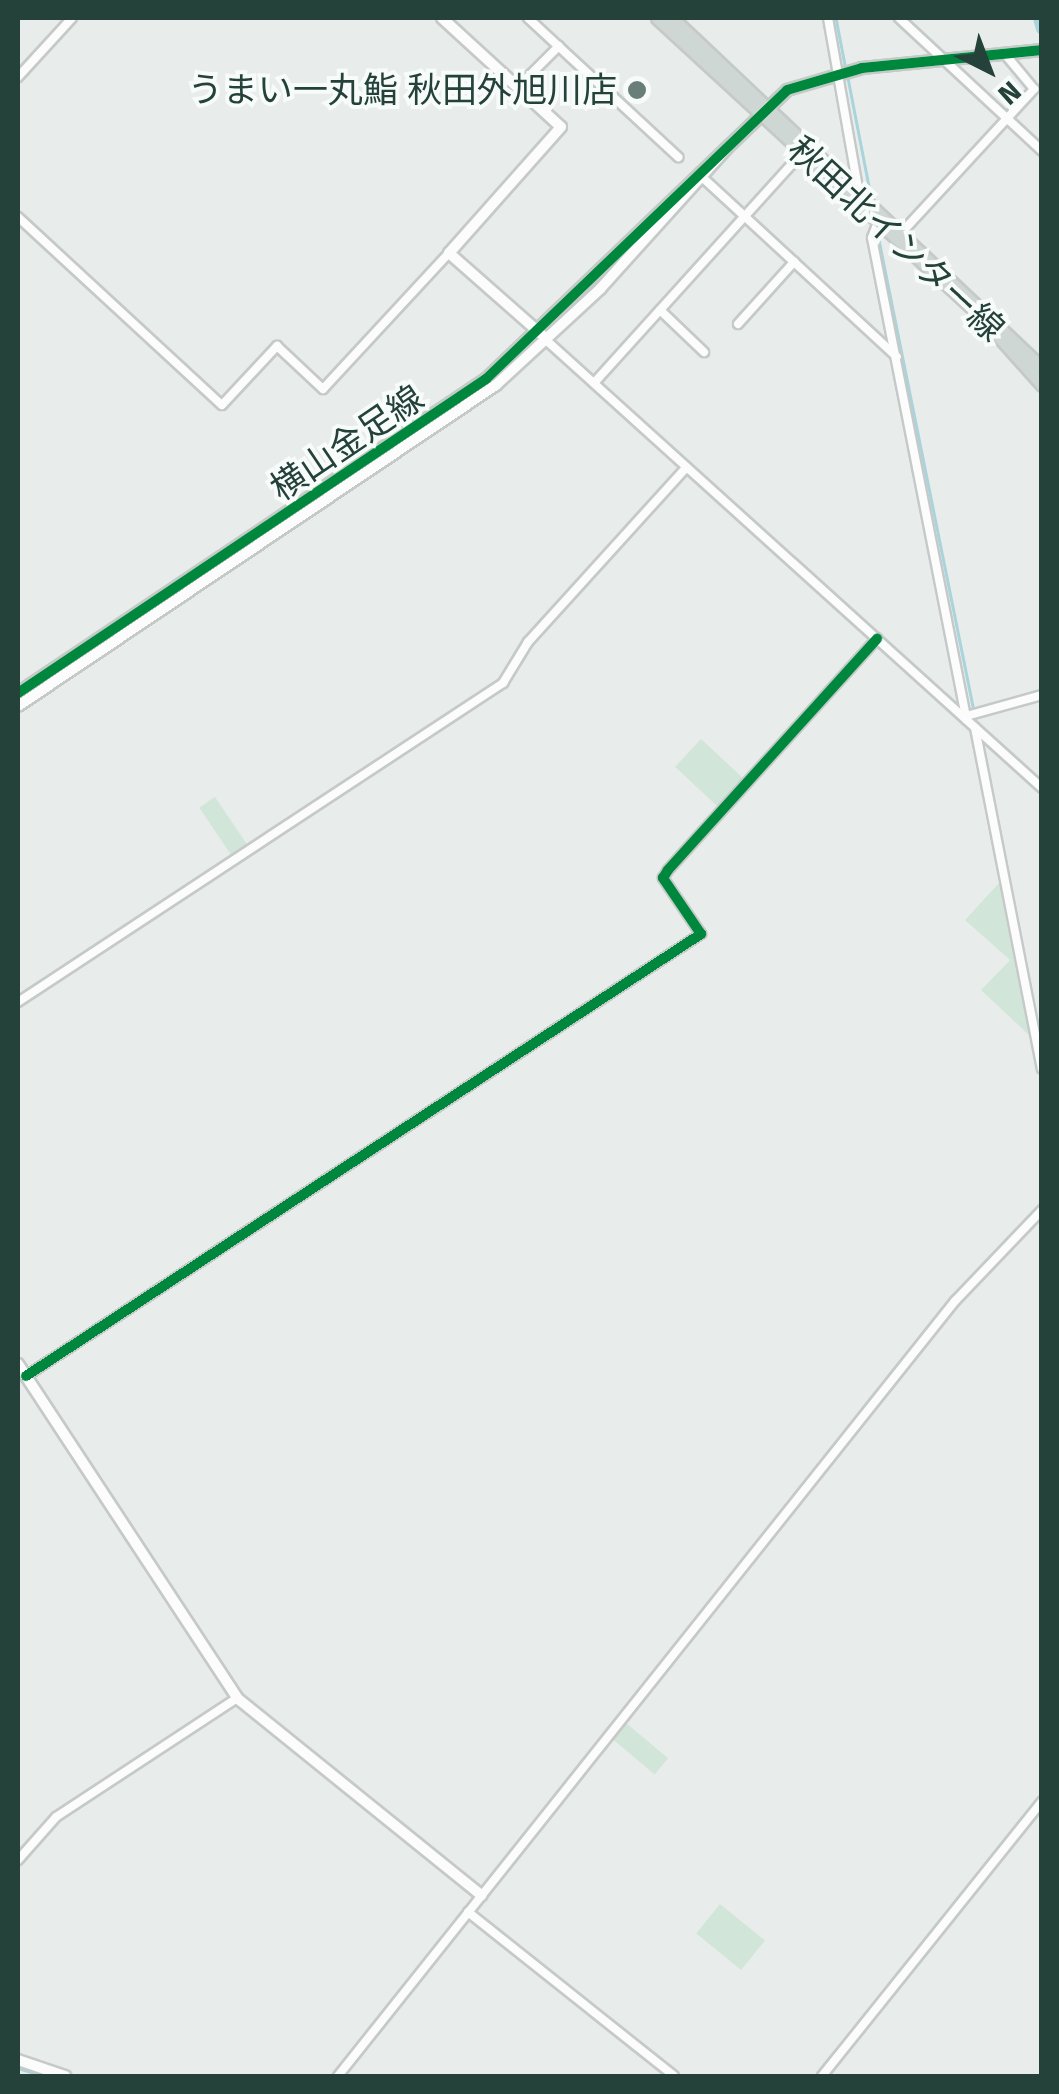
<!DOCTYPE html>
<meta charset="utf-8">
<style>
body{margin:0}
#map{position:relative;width:1059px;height:2094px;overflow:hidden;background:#e8edeb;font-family:"Fira Sans","Noto Sans JP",sans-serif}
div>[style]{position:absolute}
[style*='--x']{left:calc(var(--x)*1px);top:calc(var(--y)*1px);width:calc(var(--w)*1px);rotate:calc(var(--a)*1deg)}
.green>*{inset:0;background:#d1e6d8;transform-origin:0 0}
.stream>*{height:2.5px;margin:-1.25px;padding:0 1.25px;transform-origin:1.25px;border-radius:1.25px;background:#a9d4db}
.river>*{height:12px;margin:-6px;padding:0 6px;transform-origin:6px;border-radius:6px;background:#a9d4db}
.roads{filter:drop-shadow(2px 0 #c5cac8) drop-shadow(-2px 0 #c5cac8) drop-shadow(0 2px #c5cac8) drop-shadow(0 -2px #c5cac8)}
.street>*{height:8px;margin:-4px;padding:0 4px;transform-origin:4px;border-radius:4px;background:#fcfcfc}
.secondary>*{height:10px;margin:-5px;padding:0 5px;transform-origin:5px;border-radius:5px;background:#fcfcfc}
.primary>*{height:11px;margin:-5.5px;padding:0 5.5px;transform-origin:5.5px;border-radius:5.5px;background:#cfd7d5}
.cycleway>*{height:10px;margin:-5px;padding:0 5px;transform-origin:5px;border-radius:5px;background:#00873e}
.dots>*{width:28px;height:28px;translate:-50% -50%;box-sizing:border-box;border:5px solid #f7fbf9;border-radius:50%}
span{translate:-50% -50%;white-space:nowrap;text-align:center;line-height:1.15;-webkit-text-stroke:8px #f7fbf9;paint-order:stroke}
.poi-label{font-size:35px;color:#24423a}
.right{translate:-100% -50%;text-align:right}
.street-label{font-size:35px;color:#24423a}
.frame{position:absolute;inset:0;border:20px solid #24423a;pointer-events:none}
.north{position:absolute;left:939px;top:20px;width:100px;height:100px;-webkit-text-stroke:8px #f7fbf9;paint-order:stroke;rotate:138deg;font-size:28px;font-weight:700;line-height:40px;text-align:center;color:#24423a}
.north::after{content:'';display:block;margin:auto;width:35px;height:45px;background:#24423a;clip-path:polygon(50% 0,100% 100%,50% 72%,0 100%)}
</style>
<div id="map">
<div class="green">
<div style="left:701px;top:739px;width:60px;height:38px;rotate:43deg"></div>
<div style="left:215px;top:797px;width:58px;height:19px;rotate:56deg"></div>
<div style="clip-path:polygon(998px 884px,1001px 886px,1030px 1036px,981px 990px,1010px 960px,965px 920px)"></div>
<div style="left:626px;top:1723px;width:55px;height:21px;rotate:40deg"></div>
<div style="left:720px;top:1904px;width:58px;height:38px;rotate:39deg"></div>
</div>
<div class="stream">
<div style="--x:836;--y:18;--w:53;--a:79.1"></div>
<div style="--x:848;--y:78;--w:126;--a:79"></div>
<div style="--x:878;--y:235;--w:497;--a:78.6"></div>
<div style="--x:18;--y:2068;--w:27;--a:17"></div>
</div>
<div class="river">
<div style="--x:1039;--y:18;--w:11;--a:75"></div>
</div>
<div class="roads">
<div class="street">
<div style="--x:528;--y:18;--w:205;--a:42.8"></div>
<div style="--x:828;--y:18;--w:174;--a:80"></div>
<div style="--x:899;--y:18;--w:195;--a:42.9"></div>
<div style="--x:18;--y:77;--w:80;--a:-47.5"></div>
<div style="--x:518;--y:87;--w:58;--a:-45"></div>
<div style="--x:702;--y:177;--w:265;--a:42.7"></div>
<div style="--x:18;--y:217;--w:277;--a:42.7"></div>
<div style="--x:222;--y:405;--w:81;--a:-47"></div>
<div style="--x:277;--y:346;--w:63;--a:43.1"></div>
<div style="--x:323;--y:389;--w:185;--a:-47.2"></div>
<div style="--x:878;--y:222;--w:17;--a:111"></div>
<div style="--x:872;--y:238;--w:491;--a:78.9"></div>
<div style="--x:904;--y:230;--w:192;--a:-47.3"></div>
<div style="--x:1034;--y:89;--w:47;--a:-129.8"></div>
<div style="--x:660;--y:310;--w:61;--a:43.7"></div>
<div style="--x:738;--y:324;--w:84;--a:-47.9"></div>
<div style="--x:546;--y:340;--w:668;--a:42.09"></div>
<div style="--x:594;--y:383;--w:312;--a:-47.9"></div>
<div style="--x:970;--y:715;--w:75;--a:-15.5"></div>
<div style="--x:975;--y:728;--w:347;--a:78.9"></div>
<div style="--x:18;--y:1002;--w:581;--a:-33.33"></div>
<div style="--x:503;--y:683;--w:48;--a:-58.6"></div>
<div style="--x:528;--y:642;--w:235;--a:-47.8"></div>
<div style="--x:26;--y:1376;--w:807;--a:-33.22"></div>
<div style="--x:701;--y:934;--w:68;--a:-124.2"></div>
<div style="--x:663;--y:878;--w:9;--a:-58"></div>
<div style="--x:668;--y:870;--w:312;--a:-47.9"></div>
<div style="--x:18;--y:1860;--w:57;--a:-48.5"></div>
<div style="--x:56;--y:1817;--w:217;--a:-33.3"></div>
<div style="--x:468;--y:1912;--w:263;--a:38.5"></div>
<div style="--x:338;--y:2076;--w:991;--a:-51.48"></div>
<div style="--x:955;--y:1301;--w:126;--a:-46.3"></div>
<div style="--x:822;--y:2076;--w:352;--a:-51.3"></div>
</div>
<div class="secondary">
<div style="--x:442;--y:18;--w:161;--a:42.5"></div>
<div style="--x:561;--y:127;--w:169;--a:131.6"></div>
<div style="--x:449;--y:253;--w:123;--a:41.4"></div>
<div style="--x:18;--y:693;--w:564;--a:-33.86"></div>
<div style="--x:486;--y:379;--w:417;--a:-43.8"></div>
<div style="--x:787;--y:90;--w:78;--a:-16.3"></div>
<div style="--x:862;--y:68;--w:181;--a:-5.7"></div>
<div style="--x:18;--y:706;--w:576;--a:-33.88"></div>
<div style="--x:496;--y:385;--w:142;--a:-42.7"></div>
<div style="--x:600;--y:289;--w:191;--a:-48"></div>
<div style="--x:18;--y:1364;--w:399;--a:56.7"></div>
<div style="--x:237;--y:1698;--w:314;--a:38.9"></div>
<div style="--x:18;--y:2060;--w:50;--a:18.8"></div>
</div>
<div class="primary">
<div style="--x:657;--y:18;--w:435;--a:42.6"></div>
<div style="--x:977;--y:312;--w:98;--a:48.3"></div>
<div style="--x:672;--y:18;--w:509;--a:43.41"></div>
</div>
</div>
<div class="cycleway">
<div style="--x:18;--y:693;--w:564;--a:-33.86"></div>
<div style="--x:486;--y:379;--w:417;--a:-43.8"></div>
<div style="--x:787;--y:90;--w:78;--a:-16.3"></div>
<div style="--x:862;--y:68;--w:181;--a:-5.7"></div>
<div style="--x:26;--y:1376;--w:807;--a:-33.22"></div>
<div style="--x:701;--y:934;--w:68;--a:-124.2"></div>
<div style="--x:663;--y:878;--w:9;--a:-58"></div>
<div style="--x:668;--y:870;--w:312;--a:-47.9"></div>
</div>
<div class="dots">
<div style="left:637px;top:90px;background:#697e78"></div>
</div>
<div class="poi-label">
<span class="right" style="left:617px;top:90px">うまい一丸鮨 秋田外旭川店</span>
</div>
<div class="street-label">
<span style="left:896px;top:239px;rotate:43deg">秋田北インター線</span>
<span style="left:347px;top:443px;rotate:-34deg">横山金足線</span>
</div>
<div class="frame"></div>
<div class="north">N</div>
</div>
